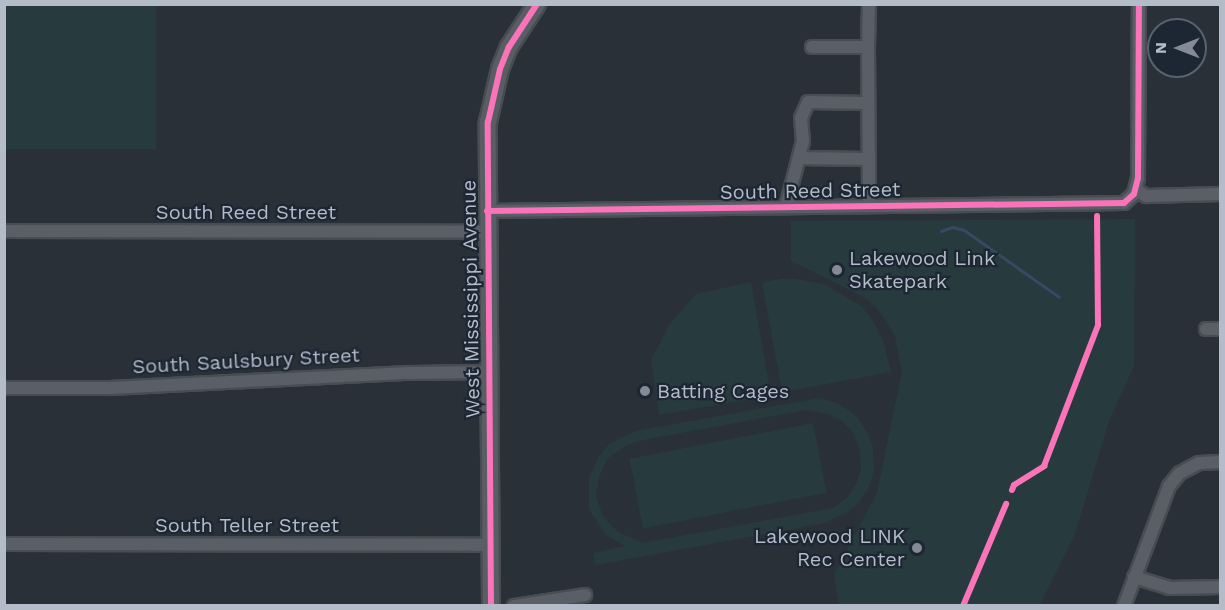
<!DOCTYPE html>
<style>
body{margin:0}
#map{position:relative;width:1225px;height:610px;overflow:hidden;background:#2a3038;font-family:"Work Sans",sans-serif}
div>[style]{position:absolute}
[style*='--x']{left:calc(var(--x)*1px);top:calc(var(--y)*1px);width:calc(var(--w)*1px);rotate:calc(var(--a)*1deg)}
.green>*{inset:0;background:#273a3e;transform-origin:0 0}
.stream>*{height:3px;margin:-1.5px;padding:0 1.5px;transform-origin:1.5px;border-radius:1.5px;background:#384963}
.roads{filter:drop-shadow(2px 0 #484c53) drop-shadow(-2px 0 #484c53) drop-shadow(0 2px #484c53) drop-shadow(0 -2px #484c53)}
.minor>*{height:12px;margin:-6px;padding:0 6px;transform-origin:6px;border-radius:6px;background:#5a5e66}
.secondary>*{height:16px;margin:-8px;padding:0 8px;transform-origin:8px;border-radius:8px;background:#595d64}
.cycleway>*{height:6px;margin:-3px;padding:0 3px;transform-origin:3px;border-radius:3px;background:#fb73b8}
.dots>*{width:16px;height:16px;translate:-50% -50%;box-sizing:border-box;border:3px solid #1d2633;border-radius:50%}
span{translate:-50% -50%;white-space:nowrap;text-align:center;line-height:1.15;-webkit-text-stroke:4.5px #1d2633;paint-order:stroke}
.street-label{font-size:20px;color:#b4bcc9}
.poi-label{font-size:20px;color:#b4bcc9}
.left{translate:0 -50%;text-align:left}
.right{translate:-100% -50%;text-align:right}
.frame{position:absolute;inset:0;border:6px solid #b4bcc9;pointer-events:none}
.north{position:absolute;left:1147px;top:18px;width:60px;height:60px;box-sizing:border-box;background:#1d2633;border:2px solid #59626f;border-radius:50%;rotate:270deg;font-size:16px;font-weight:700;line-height:24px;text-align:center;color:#b4bcc9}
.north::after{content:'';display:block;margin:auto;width:21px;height:27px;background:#848b96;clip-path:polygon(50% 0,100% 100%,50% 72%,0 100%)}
</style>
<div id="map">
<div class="green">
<div style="left:4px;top:5px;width:152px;height:144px"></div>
<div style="clip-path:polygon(1135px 219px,1134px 366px,1109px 421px,1075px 534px,1040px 605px,839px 605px,834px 574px,877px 493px,902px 371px,895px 336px,877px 308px,862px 296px,791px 261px,791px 221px)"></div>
<div style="clip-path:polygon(780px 279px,795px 279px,824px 284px,861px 306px,870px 316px,883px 340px,891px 372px,789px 391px,781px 386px,762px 283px)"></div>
<div style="clip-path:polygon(751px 282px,770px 390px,763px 397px,659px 415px,651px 360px,670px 324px,696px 294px)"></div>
<div style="clip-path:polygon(evenodd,820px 398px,839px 404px,855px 415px,868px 433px,873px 448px,874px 470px,870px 485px,859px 503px,848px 512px,825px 523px,596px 565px,593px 553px,625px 546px,606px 535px,589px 509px,589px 478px,599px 456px,609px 444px,635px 431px,820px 398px,806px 410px,828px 414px,842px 421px,853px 433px,860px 450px,861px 469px,856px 484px,847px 498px,833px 508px,642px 543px,618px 532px,603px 516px,596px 497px,599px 477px,607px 459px,622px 448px,638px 441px,806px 410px)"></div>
<div style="left:813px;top:423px;width:71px;height:187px;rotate:79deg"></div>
</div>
<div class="stream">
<div style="--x:941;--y:231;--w:12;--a:-20"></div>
<div style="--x:952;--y:227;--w:12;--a:14"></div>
<div style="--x:964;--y:230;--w:116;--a:35.2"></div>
</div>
<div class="roads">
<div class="minor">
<div style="--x:812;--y:47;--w:56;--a:0"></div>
<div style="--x:868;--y:47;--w:159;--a:89.6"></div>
<div style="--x:868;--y:47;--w:43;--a:-88.7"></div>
<div style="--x:799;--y:158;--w:70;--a:0.8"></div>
<div style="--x:1136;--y:190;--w:12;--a:31"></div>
<div style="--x:1146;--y:196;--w:74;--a:-1.5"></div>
<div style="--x:786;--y:207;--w:68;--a:-75.6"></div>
<div style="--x:803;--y:141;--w:23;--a:-95"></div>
<div style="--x:801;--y:118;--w:17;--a:-66"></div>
<div style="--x:808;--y:102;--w:60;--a:1"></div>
<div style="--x:487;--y:211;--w:637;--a:-0.72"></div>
<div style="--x:1124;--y:203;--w:13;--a:-42"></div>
<div style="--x:1134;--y:194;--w:16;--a:-76"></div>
<div style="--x:1138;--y:178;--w:174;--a:-89.7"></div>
<div style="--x:4;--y:231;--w:483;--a:0.1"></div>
<div style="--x:1206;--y:329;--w:14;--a:0"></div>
<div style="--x:4;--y:388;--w:106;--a:0"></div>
<div style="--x:110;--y:388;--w:299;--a:-2.9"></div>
<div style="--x:409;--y:373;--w:80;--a:-0.7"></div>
<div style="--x:4;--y:544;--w:486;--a:0.1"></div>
<div style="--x:1134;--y:577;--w:37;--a:17"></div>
<div style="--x:1169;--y:588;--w:51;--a:-1.1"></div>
<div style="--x:514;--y:606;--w:72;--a:-8.8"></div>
<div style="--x:1124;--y:606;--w:128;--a:-69.4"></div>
<div style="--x:1169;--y:486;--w:17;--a:-50"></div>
<div style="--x:1180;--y:473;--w:21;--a:-28"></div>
<div style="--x:1199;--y:463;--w:21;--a:-3"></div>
</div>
<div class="secondary">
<div style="--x:491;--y:606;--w:484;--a:-90.4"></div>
<div style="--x:488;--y:122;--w:54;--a:-77.2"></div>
<div style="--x:500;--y:69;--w:24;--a:-68"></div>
<div style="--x:509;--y:47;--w:51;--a:-56.9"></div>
</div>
</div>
<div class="cycleway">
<div style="--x:487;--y:211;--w:637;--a:-0.72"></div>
<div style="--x:1124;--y:203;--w:13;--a:-42"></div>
<div style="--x:1134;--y:194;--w:16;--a:-76"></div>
<div style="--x:1138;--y:178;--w:174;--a:-89.7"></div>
<div style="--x:1012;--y:490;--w:5;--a:-68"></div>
<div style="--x:1014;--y:485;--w:36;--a:-32"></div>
<div style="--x:1044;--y:466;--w:151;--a:-69"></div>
<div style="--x:1098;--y:325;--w:109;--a:-90.5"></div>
<div style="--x:491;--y:606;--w:484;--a:-90.4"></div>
<div style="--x:488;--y:122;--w:54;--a:-77.2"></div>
<div style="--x:500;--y:69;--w:24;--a:-68"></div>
<div style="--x:509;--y:47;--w:51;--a:-56.9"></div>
<div style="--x:963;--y:606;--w:111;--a:-67.1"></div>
</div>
<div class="dots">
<div style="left:837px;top:270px;background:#848b96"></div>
<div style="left:645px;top:391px;background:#848b96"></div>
<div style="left:917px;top:548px;background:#848b96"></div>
</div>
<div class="street-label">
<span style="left:810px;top:191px;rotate:-1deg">South Reed Street</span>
<span style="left:246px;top:212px">South Reed Street</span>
<span style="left:471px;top:299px;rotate:-91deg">West Mississippi Avenue</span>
<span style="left:246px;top:361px;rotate:-3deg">South Saulsbury Street</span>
<span style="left:247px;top:525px">South Teller Street</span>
</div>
<div class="poi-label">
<span class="left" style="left:849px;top:270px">Lakewood Link<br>Skatepark</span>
<span class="left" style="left:657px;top:391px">Batting Cages</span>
<span class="right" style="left:905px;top:548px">Lakewood LINK<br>Rec Center</span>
</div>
<div class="frame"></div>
<div class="north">N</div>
</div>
